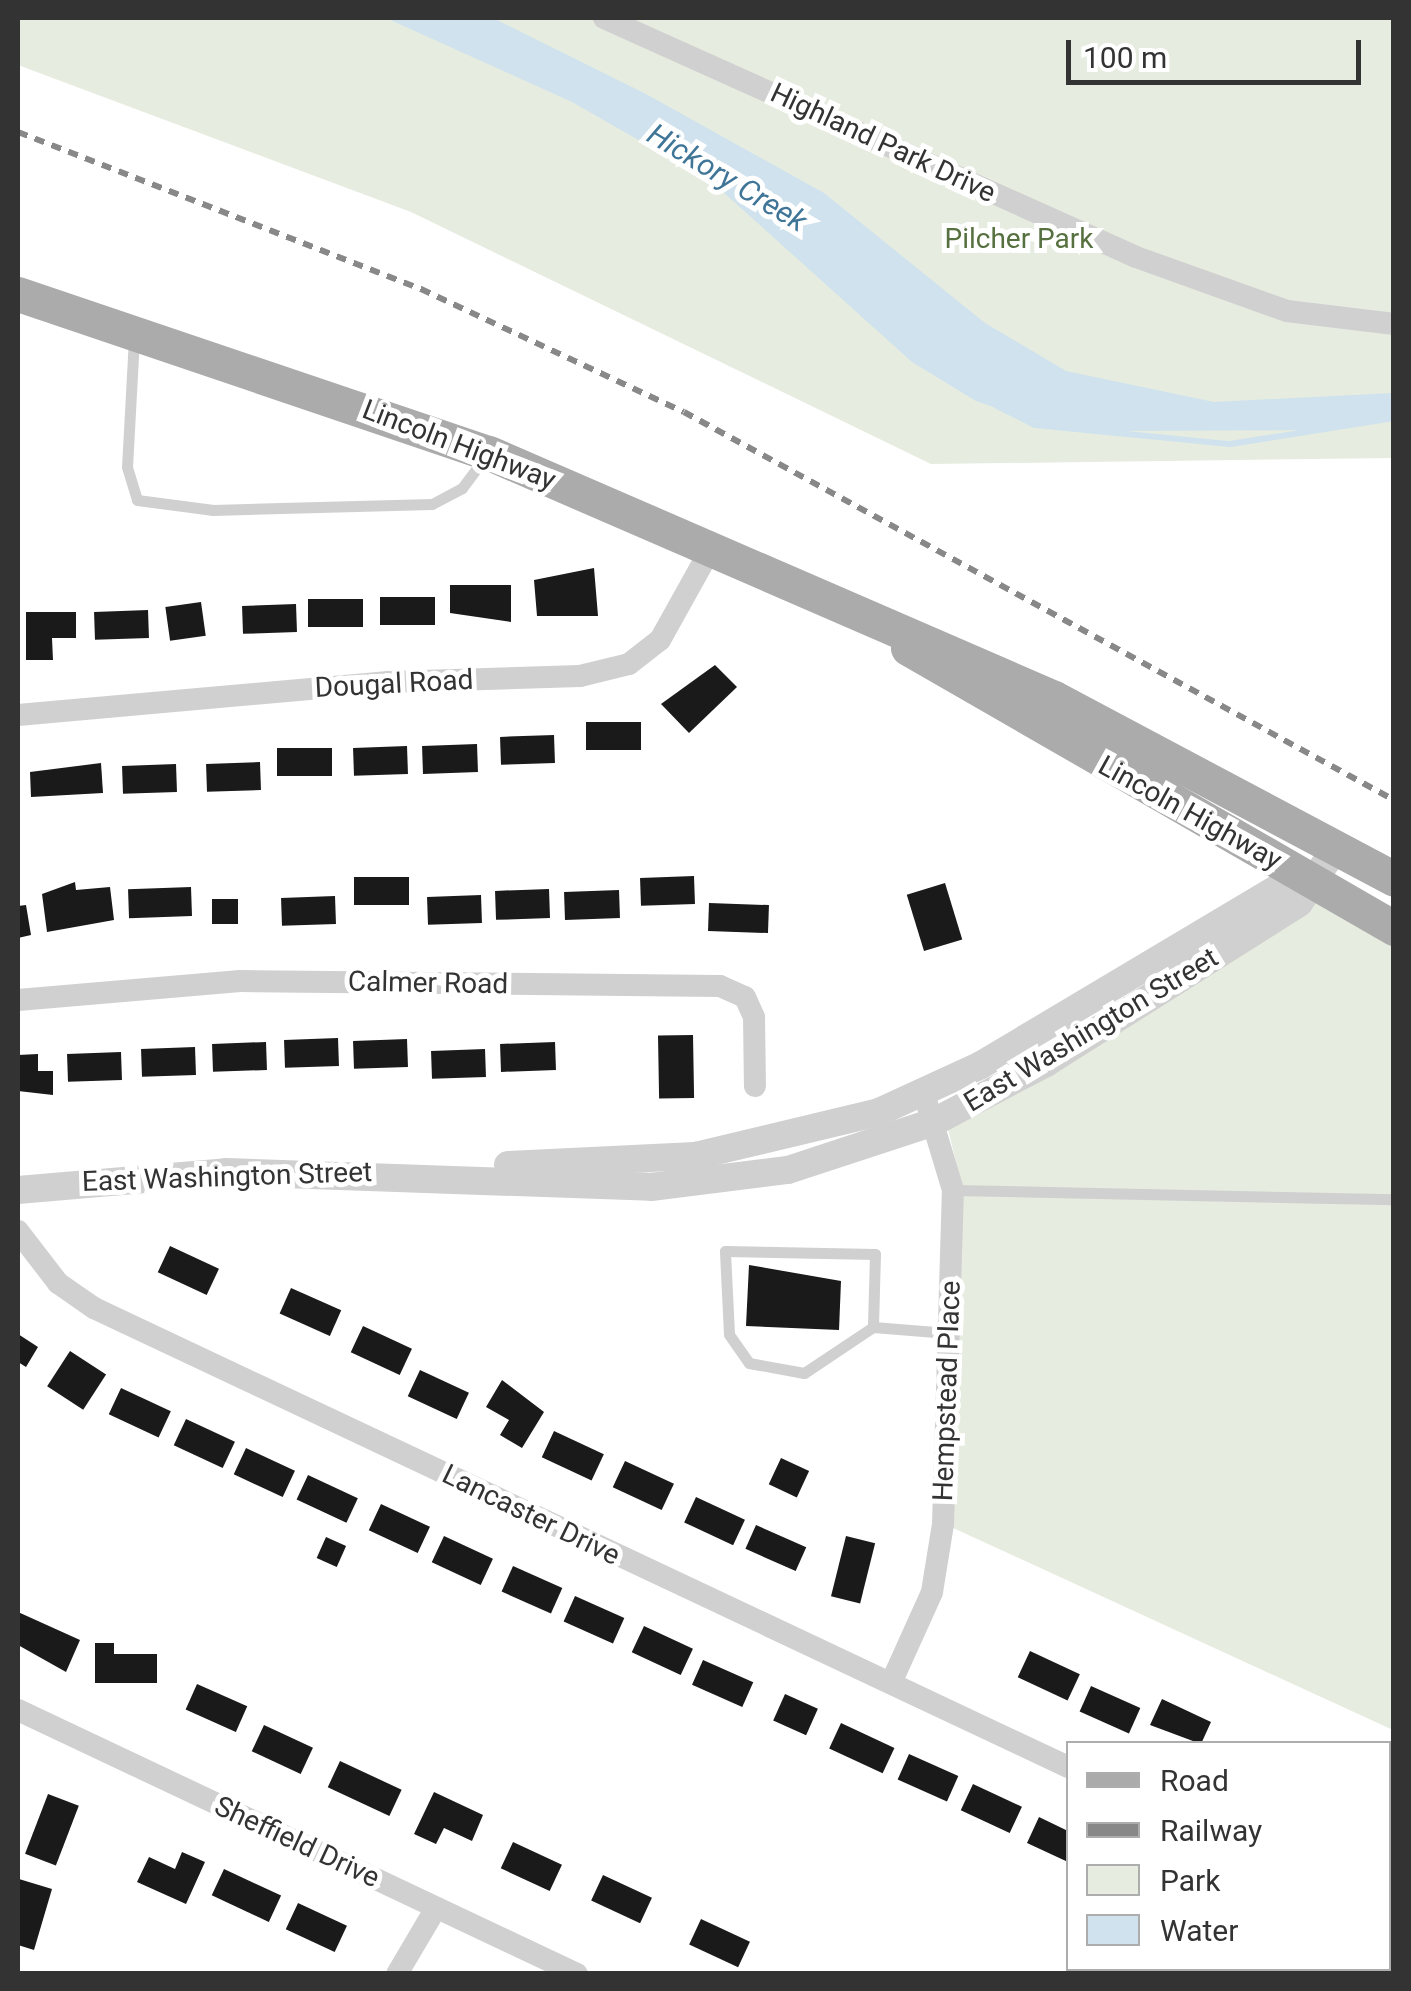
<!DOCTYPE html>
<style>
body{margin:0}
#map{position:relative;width:1411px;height:1991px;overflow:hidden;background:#fff;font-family:Roboto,sans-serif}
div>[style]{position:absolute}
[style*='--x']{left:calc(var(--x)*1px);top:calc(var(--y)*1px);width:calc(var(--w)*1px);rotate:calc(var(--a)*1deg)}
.green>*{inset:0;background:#e6ecdf}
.water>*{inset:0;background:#cfe2ee}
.stream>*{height:6px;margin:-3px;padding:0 3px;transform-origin:3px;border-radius:3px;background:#cfe2ee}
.building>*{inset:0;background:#1a1a1a;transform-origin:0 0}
.service>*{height:11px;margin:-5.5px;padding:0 5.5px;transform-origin:5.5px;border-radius:5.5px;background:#d0d0d0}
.minor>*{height:22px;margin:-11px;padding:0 11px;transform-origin:11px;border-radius:11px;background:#d0d0d0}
.tertiary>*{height:28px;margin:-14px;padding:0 14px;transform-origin:14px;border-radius:14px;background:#d0d0d0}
.primary>*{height:35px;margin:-17.5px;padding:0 17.5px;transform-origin:17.5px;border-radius:17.5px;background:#ababab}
.rail>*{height:6px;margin-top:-3px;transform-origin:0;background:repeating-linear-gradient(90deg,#888 0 10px,transparent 0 18px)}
span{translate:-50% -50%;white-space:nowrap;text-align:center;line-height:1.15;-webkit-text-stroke:10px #fff;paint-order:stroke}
.street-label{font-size:28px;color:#333}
.park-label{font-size:28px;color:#56703f}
.water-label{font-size:30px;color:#3f7597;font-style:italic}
.frame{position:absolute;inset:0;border:20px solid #333;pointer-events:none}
.legend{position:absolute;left:1066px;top:1741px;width:325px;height:230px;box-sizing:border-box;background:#fff;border:2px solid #adadad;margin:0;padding:12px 18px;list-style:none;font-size:30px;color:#333}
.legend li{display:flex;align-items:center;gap:20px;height:50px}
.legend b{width:50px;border:2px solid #adadad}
.scale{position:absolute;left:1066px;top:40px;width:295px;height:45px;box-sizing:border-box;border:5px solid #333;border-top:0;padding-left:12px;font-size:30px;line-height:35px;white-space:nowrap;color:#333;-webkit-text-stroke:8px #fff;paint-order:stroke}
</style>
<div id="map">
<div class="green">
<div style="clip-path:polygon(18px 18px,1393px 18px,1393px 458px,931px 464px,411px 212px,18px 65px)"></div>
<div style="clip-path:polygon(1313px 894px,1393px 938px,1393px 1730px,951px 1527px,961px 1183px,948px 1129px)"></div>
</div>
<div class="water">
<div style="clip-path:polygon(386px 18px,493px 18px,646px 94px,824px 193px,985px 323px,1066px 371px,1214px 402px,1393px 393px,1393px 418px,1308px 430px,1114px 431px,1037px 422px,976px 401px,912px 362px,712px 182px,572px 102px)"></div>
</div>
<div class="stream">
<div style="--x:997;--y:406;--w:42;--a:26.6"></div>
<div style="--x:1035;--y:425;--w:196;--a:5.6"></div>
<div style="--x:1230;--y:444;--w:166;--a:-9"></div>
</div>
<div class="building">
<div style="clip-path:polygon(594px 568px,598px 616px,537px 616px,534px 580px)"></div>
<div style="clip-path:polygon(450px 585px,511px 585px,511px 622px,450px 613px)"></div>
<div style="left:435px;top:597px;width:28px;height:55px;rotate:90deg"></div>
<div style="left:363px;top:599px;width:28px;height:55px;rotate:90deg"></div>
<div style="left:201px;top:602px;width:34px;height:36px;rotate:82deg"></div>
<div style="left:296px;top:604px;width:28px;height:54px;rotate:88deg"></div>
<div style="left:148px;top:610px;width:28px;height:54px;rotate:88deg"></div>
<div style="clip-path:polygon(26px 612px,76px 612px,76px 638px,52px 638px,53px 660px,26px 660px)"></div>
<div style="clip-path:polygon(715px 665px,737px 687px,689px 733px,661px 704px)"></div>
<div style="left:641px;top:722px;width:28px;height:55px;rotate:90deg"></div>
<div style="left:554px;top:735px;width:28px;height:54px;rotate:88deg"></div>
<div style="left:477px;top:744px;width:28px;height:55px;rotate:88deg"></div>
<div style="left:407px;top:746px;width:28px;height:54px;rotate:88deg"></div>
<div style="left:332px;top:748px;width:28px;height:55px;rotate:90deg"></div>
<div style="left:260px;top:762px;width:28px;height:54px;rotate:88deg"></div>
<div style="clip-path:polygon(101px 763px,103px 793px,31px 797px,30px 772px)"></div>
<div style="left:176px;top:764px;width:28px;height:54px;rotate:88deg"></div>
<div style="left:694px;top:876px;width:28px;height:54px;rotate:88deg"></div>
<div style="left:409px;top:877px;width:28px;height:55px;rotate:90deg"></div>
<div style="clip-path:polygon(75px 882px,76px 890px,110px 887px,114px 920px,47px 932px,42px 894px)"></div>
<div style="left:945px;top:883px;width:59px;height:40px;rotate:73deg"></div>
<div style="left:191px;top:887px;width:29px;height:63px;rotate:88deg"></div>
<div style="left:549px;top:889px;width:29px;height:54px;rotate:88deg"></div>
<div style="left:619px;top:890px;width:28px;height:55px;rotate:88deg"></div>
<div style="left:481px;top:895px;width:28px;height:54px;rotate:88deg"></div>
<div style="left:335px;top:896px;width:28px;height:54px;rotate:88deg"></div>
<div style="left:212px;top:899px;width:26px;height:25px"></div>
<div style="left:709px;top:903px;width:60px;height:28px;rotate:2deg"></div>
<div style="clip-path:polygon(26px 905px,31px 935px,18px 938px,18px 906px)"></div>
<div style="left:693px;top:1035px;width:63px;height:35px;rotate:89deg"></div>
<div style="left:338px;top:1038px;width:28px;height:54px;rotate:88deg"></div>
<div style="left:407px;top:1039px;width:28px;height:54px;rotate:88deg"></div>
<div style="left:266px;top:1042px;width:28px;height:54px;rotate:88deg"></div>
<div style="left:555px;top:1042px;width:28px;height:55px;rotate:88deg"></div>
<div style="left:195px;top:1047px;width:28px;height:54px;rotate:88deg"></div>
<div style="left:485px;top:1049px;width:28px;height:54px;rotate:88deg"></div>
<div style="left:121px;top:1052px;width:28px;height:54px;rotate:88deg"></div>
<div style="clip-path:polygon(38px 1054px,38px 1071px,53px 1071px,53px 1095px,18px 1091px,18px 1055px)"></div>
<div style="left:170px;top:1246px;width:54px;height:29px;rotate:25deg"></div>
<div style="clip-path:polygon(749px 1265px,841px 1281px,839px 1330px,746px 1326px)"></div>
<div style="left:291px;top:1288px;width:55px;height:28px;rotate:24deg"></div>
<div style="left:363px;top:1326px;width:54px;height:29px;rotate:25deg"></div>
<div style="clip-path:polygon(18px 1334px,38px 1347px,26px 1367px,18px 1362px)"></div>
<div style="left:70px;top:1351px;width:43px;height:42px;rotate:33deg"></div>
<div style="left:420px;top:1370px;width:54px;height:29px;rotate:25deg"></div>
<div style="clip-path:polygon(502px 1380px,544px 1412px,522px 1448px,500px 1435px,509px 1420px,486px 1407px)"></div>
<div style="left:121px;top:1388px;width:55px;height:29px;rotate:25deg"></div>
<div style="left:186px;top:1419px;width:54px;height:29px;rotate:25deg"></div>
<div style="left:554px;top:1431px;width:55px;height:29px;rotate:25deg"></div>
<div style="left:246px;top:1448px;width:54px;height:29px;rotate:25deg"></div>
<div style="left:781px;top:1458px;width:31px;height:29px;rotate:25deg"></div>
<div style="left:625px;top:1461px;width:54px;height:29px;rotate:25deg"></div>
<div style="left:308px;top:1475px;width:55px;height:27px;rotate:25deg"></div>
<div style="left:696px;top:1497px;width:54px;height:28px;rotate:25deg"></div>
<div style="left:381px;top:1504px;width:54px;height:29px;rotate:25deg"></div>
<div style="left:756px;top:1525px;width:55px;height:26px;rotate:24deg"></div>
<div style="left:444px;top:1536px;width:54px;height:29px;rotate:25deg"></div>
<div style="left:846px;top:1536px;width:30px;height:62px;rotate:14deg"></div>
<div style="left:326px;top:1537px;width:22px;height:23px;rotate:24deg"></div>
<div style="left:513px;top:1566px;width:54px;height:28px;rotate:24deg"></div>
<div style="left:575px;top:1596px;width:54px;height:28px;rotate:24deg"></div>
<div style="clip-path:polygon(18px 1612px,80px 1640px,66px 1672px,18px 1645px)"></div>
<div style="left:644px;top:1626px;width:54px;height:29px;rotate:25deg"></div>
<div style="clip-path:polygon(95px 1643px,114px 1643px,114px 1654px,157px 1654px,157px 1683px,95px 1683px)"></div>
<div style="left:1030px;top:1651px;width:55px;height:29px;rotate:25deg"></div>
<div style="left:703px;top:1660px;width:55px;height:27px;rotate:24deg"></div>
<div style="left:197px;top:1684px;width:55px;height:28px;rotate:24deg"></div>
<div style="left:1091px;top:1686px;width:54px;height:28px;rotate:24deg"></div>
<div style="left:785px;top:1694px;width:36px;height:29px;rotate:24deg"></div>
<div style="clip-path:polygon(1162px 1699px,1211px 1722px,1201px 1744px,1150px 1725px)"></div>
<div style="left:841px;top:1723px;width:59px;height:28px;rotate:25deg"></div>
<div style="left:264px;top:1725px;width:54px;height:29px;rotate:25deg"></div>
<div style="left:909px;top:1754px;width:54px;height:28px;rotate:24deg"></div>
<div style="left:340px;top:1761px;width:68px;height:29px;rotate:25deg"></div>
<div style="left:973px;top:1784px;width:54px;height:29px;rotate:25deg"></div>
<div style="clip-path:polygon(434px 1792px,483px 1815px,472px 1841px,444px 1828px,436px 1844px,414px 1834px)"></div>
<div style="left:48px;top:1794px;width:33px;height:64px;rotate:21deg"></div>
<div style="clip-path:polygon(1039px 1817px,1068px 1831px,1068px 1862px,1027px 1843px)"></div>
<div style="left:513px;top:1842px;width:54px;height:29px;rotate:25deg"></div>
<div style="clip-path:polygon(182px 1852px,205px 1862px,186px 1904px,137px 1882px,149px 1857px,175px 1869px)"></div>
<div style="left:224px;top:1869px;width:63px;height:29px;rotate:25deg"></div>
<div style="left:603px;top:1875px;width:54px;height:28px;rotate:25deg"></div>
<div style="clip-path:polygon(19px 1879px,52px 1889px,34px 1950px,18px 1945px)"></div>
<div style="left:298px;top:1903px;width:54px;height:29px;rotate:25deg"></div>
<div style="left:701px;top:1919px;width:54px;height:28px;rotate:25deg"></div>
</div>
<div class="service">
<div style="--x:134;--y:338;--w:129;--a:93.1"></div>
<div style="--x:127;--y:467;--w:34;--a:73"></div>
<div style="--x:137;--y:500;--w:77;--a:7.5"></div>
<div style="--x:213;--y:510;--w:219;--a:-1.6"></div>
<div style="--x:432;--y:504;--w:34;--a:-28"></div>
<div style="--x:462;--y:488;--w:40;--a:-53"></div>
<div style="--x:953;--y:1190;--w:441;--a:1.2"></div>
<div style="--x:873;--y:1327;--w:83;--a:146.3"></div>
<div style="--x:804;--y:1373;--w:56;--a:-169.7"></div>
<div style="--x:749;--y:1363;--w:35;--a:-125"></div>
<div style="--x:729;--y:1334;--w:83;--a:-92.8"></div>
<div style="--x:725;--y:1251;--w:150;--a:1.1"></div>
<div style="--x:875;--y:1254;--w:73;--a:91.6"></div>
<div style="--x:873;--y:1327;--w:75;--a:4.6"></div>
</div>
<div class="minor">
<div style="--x:604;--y:18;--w:583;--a:24.19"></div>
<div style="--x:1136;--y:257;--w:160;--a:19.7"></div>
<div style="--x:1287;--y:311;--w:108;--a:6.9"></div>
<div style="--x:18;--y:715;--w:372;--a:-5.1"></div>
<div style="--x:389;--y:682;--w:191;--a:-1.8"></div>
<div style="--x:580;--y:676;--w:50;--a:-13.8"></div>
<div style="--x:629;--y:664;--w:39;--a:-38"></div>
<div style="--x:660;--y:640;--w:103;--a:-60.9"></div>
<div style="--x:18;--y:1000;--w:223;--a:-4.9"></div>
<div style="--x:240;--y:981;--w:480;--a:0.6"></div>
<div style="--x:720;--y:986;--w:27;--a:24"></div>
<div style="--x:745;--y:997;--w:22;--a:66"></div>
<div style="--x:754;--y:1017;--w:69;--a:89.2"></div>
<div style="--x:18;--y:1231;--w:66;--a:52.4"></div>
<div style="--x:58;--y:1283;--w:44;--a:34.8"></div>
<div style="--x:94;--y:1308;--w:1077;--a:25.23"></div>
<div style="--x:891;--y:1683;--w:100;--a:-65.7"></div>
<div style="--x:932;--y:1592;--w:69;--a:-80.8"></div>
<div style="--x:943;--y:1524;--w:334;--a:-88.3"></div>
<div style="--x:953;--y:1190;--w:100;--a:-106.8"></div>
<div style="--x:18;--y:1710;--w:618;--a:25.28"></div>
<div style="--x:1388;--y:1918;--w:6;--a:18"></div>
<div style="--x:397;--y:1974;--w:77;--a:-59.4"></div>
</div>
<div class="tertiary">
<div style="--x:508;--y:1165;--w:187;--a:-2.8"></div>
<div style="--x:695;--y:1156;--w:189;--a:-13.4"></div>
<div style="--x:879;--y:1112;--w:112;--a:-24.7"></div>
<div style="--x:981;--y:1065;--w:355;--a:-30.8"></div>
<div style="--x:1286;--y:883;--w:26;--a:-4"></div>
<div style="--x:18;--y:1190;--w:209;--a:-4.9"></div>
<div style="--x:226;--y:1172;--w:425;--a:2"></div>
<div style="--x:651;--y:1187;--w:138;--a:-7.1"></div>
<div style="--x:788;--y:1170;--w:154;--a:-18.2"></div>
<div style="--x:934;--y:1122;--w:127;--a:-27.8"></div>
<div style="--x:1046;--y:1063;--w:299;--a:-32.3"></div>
<div style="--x:1299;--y:903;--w:67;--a:-56.5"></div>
</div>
<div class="primary">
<div style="--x:18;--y:294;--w:497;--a:18.7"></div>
<div style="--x:489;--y:453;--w:616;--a:23.44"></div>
<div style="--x:1054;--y:698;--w:385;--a:28"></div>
<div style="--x:908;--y:648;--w:561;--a:29.95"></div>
</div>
<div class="rail">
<div style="--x:18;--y:132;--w:433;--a:21.3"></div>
<div style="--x:421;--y:289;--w:290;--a:25.1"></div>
<div style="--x:684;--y:412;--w:809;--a:28.66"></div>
</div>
<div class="street-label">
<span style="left:883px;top:143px;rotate:25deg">Highland Park Drive</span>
<span style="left:459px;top:445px;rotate:21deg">Lincoln Highway</span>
<span style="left:394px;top:684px;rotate:-3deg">Dougal Road</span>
<span style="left:1190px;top:813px;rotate:29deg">Lincoln Highway</span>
<span style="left:428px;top:983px;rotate:1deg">Calmer Road</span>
<span style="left:1091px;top:1030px;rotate:-31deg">East Washington Street</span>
<span style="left:227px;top:1177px;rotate:-2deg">East Washington Street</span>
<span style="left:947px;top:1391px;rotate:-88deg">Hempstead Place</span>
<span style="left:531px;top:1515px;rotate:26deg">Lancaster Drive</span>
<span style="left:297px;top:1842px;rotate:25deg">Sheffield Drive</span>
</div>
<div class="park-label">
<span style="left:1019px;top:239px">Pilcher Park</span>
</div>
<div class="water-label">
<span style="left:727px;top:178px;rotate:31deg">Hickory Creek</span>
</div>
<div class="frame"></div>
<ul class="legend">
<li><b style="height:12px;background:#ababab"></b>Road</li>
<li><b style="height:12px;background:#888"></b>Railway</li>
<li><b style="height:28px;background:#e6ecdf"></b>Park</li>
<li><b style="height:28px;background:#cfe2ee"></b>Water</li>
</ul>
<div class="scale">100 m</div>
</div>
